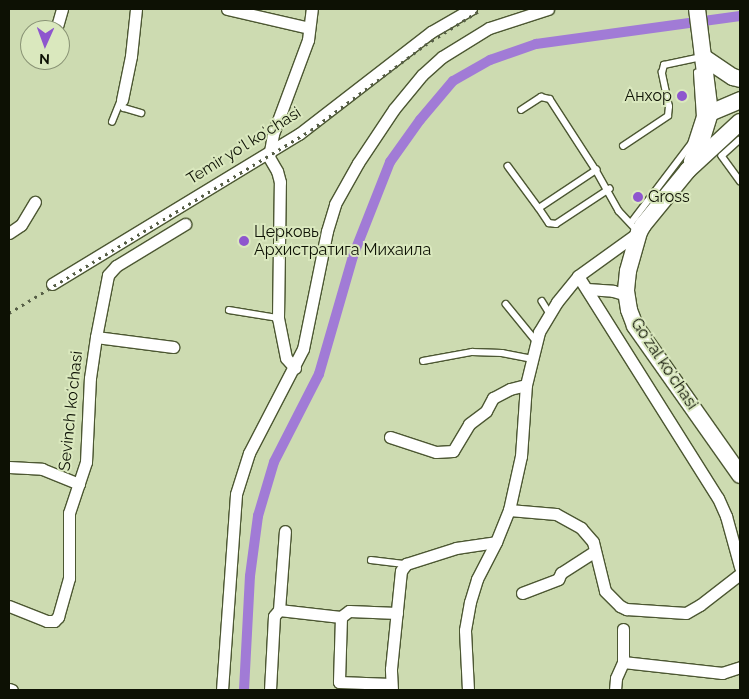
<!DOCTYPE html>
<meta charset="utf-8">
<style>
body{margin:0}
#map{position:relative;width:749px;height:699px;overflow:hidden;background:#cddbb1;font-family:Raleway,sans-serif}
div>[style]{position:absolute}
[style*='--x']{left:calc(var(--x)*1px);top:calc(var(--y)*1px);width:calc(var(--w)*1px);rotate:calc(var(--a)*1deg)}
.canal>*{height:10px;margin:-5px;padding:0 5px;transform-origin:5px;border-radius:5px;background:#a17bd6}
.roads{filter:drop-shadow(1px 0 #4c5732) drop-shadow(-1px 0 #4c5732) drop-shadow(0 1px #4c5732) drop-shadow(0 -1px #4c5732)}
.lane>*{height:5.5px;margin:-2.75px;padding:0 2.75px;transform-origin:2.75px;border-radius:2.75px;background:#fff}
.street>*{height:11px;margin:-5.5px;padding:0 5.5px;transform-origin:5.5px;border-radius:5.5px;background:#fff}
.secondary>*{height:16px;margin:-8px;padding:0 8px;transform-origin:8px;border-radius:8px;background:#fff}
.rail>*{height:3px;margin-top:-1.5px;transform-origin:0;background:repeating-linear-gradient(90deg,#565e46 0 2.5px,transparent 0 7.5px)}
.dots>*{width:14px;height:14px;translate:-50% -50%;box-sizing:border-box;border:2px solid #dae8be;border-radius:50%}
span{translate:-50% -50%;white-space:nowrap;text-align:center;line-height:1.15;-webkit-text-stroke:4px #dae8be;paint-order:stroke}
.poi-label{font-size:16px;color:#0d1104}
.right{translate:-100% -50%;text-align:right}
.left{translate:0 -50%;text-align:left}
.street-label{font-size:16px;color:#0d1104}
.frame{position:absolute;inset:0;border:10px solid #0d1104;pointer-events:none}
.north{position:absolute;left:20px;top:20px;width:50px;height:50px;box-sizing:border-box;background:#dae8be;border:1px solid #889274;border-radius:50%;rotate:182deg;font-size:14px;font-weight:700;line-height:20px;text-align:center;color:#0d1104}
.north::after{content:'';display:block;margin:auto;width:18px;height:22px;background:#8e56ce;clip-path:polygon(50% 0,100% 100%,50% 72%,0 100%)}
</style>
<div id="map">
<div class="canal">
<div style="--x:244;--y:690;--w:114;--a:-87"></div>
<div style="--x:250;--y:576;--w:61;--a:-82.4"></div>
<div style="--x:258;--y:516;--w:56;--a:-73.5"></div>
<div style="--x:274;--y:462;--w:99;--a:-62.9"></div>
<div style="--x:319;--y:374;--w:123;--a:-73.9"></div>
<div style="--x:353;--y:256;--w:101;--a:-68.5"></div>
<div style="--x:390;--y:162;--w:52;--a:-54.5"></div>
<div style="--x:420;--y:120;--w:51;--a:-49.8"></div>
<div style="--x:453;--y:81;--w:43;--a:-29.6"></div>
<div style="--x:490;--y:60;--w:49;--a:-19.2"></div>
<div style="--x:536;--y:44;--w:206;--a:-7.8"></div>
</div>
<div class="roads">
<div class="lane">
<div style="--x:122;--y:100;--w:5;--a:101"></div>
<div style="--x:121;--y:105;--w:4;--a:45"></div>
<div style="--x:124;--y:108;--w:18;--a:16"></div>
<div style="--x:521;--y:110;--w:24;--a:-33"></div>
<div style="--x:541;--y:97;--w:9;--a:13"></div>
<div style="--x:550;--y:99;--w:85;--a:57.1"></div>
<div style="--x:112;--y:122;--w:22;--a:-68"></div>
<div style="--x:740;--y:140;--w:24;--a:138"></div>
<div style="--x:722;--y:156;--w:31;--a:54"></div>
<div style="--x:623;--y:146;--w:54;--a:-33.7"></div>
<div style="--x:668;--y:116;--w:9;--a:-84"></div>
<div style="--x:669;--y:107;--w:35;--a:-102"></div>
<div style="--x:662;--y:73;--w:8;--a:-76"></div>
<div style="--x:664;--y:65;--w:38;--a:-12"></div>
<div style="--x:508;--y:166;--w:52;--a:53.6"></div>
<div style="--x:539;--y:208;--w:69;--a:-33.7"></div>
<div style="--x:596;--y:170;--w:47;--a:60.7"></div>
<div style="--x:619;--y:211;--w:26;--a:47"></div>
<div style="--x:539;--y:208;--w:18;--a:56"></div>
<div style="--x:549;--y:223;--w:7;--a:8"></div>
<div style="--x:556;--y:224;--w:64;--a:-33.4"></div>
<div style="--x:631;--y:223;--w:99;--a:-52.8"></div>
<div style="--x:691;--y:144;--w:28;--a:-72"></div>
<div style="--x:700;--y:117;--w:44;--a:-93.9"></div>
<div style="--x:542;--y:301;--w:15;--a:58"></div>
<div style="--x:506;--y:304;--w:49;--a:50.8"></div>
<div style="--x:229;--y:310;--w:50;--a:9.3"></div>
<div style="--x:423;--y:361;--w:50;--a:-10.4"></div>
<div style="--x:472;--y:352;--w:30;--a:2"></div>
<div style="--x:502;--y:353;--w:31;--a:11"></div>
<div style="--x:371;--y:560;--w:35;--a:7"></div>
</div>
<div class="street">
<div style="--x:227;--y:9;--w:84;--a:13"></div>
<div style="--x:56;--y:30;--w:22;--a:-74"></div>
<div style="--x:122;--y:100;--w:45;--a:-78.4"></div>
<div style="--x:131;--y:56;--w:47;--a:-83.9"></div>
<div style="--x:9;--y:233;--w:14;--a:-34"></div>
<div style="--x:21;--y:225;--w:27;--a:-59"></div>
<div style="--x:578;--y:276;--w:262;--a:57.8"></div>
<div style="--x:718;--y:498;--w:20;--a:66"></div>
<div style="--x:726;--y:516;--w:53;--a:74.6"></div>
<div style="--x:52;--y:284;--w:289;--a:-31.3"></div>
<div style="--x:299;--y:134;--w:167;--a:-37.7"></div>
<div style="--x:431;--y:32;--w:46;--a:-29.9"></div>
<div style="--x:587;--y:289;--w:26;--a:4"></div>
<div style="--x:613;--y:291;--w:15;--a:16"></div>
<div style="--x:96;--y:337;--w:78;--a:7.4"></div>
<div style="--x:295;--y:368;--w:13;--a:-132"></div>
<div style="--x:286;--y:358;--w:41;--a:-101.3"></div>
<div style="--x:278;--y:318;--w:136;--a:-89.2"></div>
<div style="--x:280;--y:182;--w:11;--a:-105"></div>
<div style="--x:277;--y:171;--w:16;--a:-120"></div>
<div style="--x:269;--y:157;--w:23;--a:-80"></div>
<div style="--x:273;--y:134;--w:100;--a:-69.6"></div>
<div style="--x:308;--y:40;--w:31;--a:-83"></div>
<div style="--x:390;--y:437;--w:48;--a:18.1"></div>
<div style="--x:436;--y:452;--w:17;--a:-3"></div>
<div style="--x:453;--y:451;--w:31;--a:-59"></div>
<div style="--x:469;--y:424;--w:21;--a:-37"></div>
<div style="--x:486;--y:411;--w:15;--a:-62"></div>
<div style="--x:493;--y:398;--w:19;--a:-28"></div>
<div style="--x:510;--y:389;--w:16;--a:-14"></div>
<div style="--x:9;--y:467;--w:33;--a:3"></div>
<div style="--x:42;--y:469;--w:40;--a:22"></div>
<div style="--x:509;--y:510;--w:47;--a:4.9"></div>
<div style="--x:556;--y:514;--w:29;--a:29"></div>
<div style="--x:581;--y:528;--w:18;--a:49"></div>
<div style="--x:593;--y:542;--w:50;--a:76.2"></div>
<div style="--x:605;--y:591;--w:21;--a:45"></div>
<div style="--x:620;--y:606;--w:7;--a:27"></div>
<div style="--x:626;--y:609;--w:60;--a:3.8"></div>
<div style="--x:686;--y:613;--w:16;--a:-30"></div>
<div style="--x:700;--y:605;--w:51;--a:-37.8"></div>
<div style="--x:522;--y:593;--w:39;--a:-21"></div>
<div style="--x:558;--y:579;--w:7;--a:-63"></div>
<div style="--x:561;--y:573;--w:40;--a:-32.9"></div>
<div style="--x:9;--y:606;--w:41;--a:21.5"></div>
<div style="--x:47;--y:621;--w:7;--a:0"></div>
<div style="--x:54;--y:621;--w:6;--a:-45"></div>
<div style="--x:58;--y:617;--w:41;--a:-74.2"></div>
<div style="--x:69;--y:578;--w:65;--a:-90"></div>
<div style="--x:69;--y:513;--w:54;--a:-71.6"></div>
<div style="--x:86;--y:462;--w:84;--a:-87.3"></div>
<div style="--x:90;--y:378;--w:41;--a:-81.7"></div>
<div style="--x:96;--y:337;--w:63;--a:-79"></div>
<div style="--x:108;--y:275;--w:12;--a:-48"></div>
<div style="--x:116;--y:266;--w:81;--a:-31.3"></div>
<div style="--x:279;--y:610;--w:62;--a:6.4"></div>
<div style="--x:341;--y:617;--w:10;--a:-37"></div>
<div style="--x:349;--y:611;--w:48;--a:2.4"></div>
<div style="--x:341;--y:617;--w:65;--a:91.8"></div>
<div style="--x:339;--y:682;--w:52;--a:2.2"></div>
<div style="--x:623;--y:662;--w:100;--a:6.3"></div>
<div style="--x:722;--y:673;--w:19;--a:-18"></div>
<div style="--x:9;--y:689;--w:3;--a:18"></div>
<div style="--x:222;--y:690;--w:196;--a:-85.9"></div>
<div style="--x:236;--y:494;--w:43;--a:-72.4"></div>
<div style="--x:249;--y:453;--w:117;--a:-62.6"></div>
<div style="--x:303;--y:349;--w:120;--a:-78.5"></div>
<div style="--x:327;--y:231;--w:28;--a:-73"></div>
<div style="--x:335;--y:204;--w:47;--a:-60.7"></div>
<div style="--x:358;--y:163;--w:65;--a:-56.3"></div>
<div style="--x:394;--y:109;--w:44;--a:-50.5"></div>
<div style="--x:422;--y:75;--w:27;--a:-42"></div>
<div style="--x:442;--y:57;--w:55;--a:-31.7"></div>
<div style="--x:489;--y:28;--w:62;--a:-17.9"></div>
<div style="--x:270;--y:690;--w:74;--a:-86.9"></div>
<div style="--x:274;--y:616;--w:8;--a:-50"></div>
<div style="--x:279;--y:610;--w:79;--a:-85.7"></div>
<div style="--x:392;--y:690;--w:21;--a:-93"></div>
<div style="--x:391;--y:669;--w:99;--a:-84.2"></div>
<div style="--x:401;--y:571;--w:9;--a:-54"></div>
<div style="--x:406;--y:564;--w:52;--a:-17.7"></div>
<div style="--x:456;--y:548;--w:40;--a:-8.5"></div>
<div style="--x:468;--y:690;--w:60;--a:-92.9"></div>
<div style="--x:465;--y:630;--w:28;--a:-80"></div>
<div style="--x:470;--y:602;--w:24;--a:-73"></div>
<div style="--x:477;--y:579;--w:42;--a:-62.8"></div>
<div style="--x:496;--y:542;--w:35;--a:-68"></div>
<div style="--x:509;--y:510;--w:55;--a:-77.5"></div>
<div style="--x:521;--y:456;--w:71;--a:-86"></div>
<div style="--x:526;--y:385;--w:55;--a:-76.2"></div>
<div style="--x:539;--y:332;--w:35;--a:-59"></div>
<div style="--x:557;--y:302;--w:33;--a:-51"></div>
<div style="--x:578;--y:276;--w:75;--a:-35.8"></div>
<div style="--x:615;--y:690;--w:12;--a:-85"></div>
<div style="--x:616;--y:678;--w:17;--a:-66"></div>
<div style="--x:623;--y:662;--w:33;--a:-90"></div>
</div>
<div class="secondary">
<div style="--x:703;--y:57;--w:36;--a:34"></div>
<div style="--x:733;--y:77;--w:7;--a:16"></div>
<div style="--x:710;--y:113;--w:33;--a:-23"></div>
<div style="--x:740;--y:122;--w:71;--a:137.3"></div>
<div style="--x:688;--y:170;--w:71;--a:129.3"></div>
<div style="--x:643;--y:225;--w:8;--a:120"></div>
<div style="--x:639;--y:232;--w:41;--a:105.8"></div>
<div style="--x:628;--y:271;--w:20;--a:96"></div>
<div style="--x:626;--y:291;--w:19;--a:81"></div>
<div style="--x:629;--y:310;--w:17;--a:69"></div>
<div style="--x:635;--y:326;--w:182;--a:54.8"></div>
<div style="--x:692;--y:161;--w:21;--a:-65"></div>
<div style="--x:701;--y:142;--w:30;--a:-73"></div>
<div style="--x:710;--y:113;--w:105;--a:-97.1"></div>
</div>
</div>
<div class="rail">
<div style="--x:9;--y:313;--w:353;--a:-31.2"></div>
<div style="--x:311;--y:130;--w:142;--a:-36.7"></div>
<div style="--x:425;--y:45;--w:67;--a:-32.3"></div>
</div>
<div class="dots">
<div style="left:682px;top:96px;background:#8e56ce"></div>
<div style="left:638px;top:197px;background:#8e56ce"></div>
<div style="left:244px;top:241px;background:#8e56ce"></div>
</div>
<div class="poi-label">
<span class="right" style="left:672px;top:96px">Анхор</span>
<span class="left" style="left:648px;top:197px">Gross</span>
<span class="left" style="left:254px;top:241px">Церковь<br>Архистратига Михаила</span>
</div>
<div class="street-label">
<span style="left:244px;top:146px;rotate:-32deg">Temir yoʻl koʻchasi</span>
<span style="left:664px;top:364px;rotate:56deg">Goʻzal koʻchasi</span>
<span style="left:71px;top:411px;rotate:-84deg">Sevinch koʻchasi</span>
</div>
<div class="frame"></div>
<div class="north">N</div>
</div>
